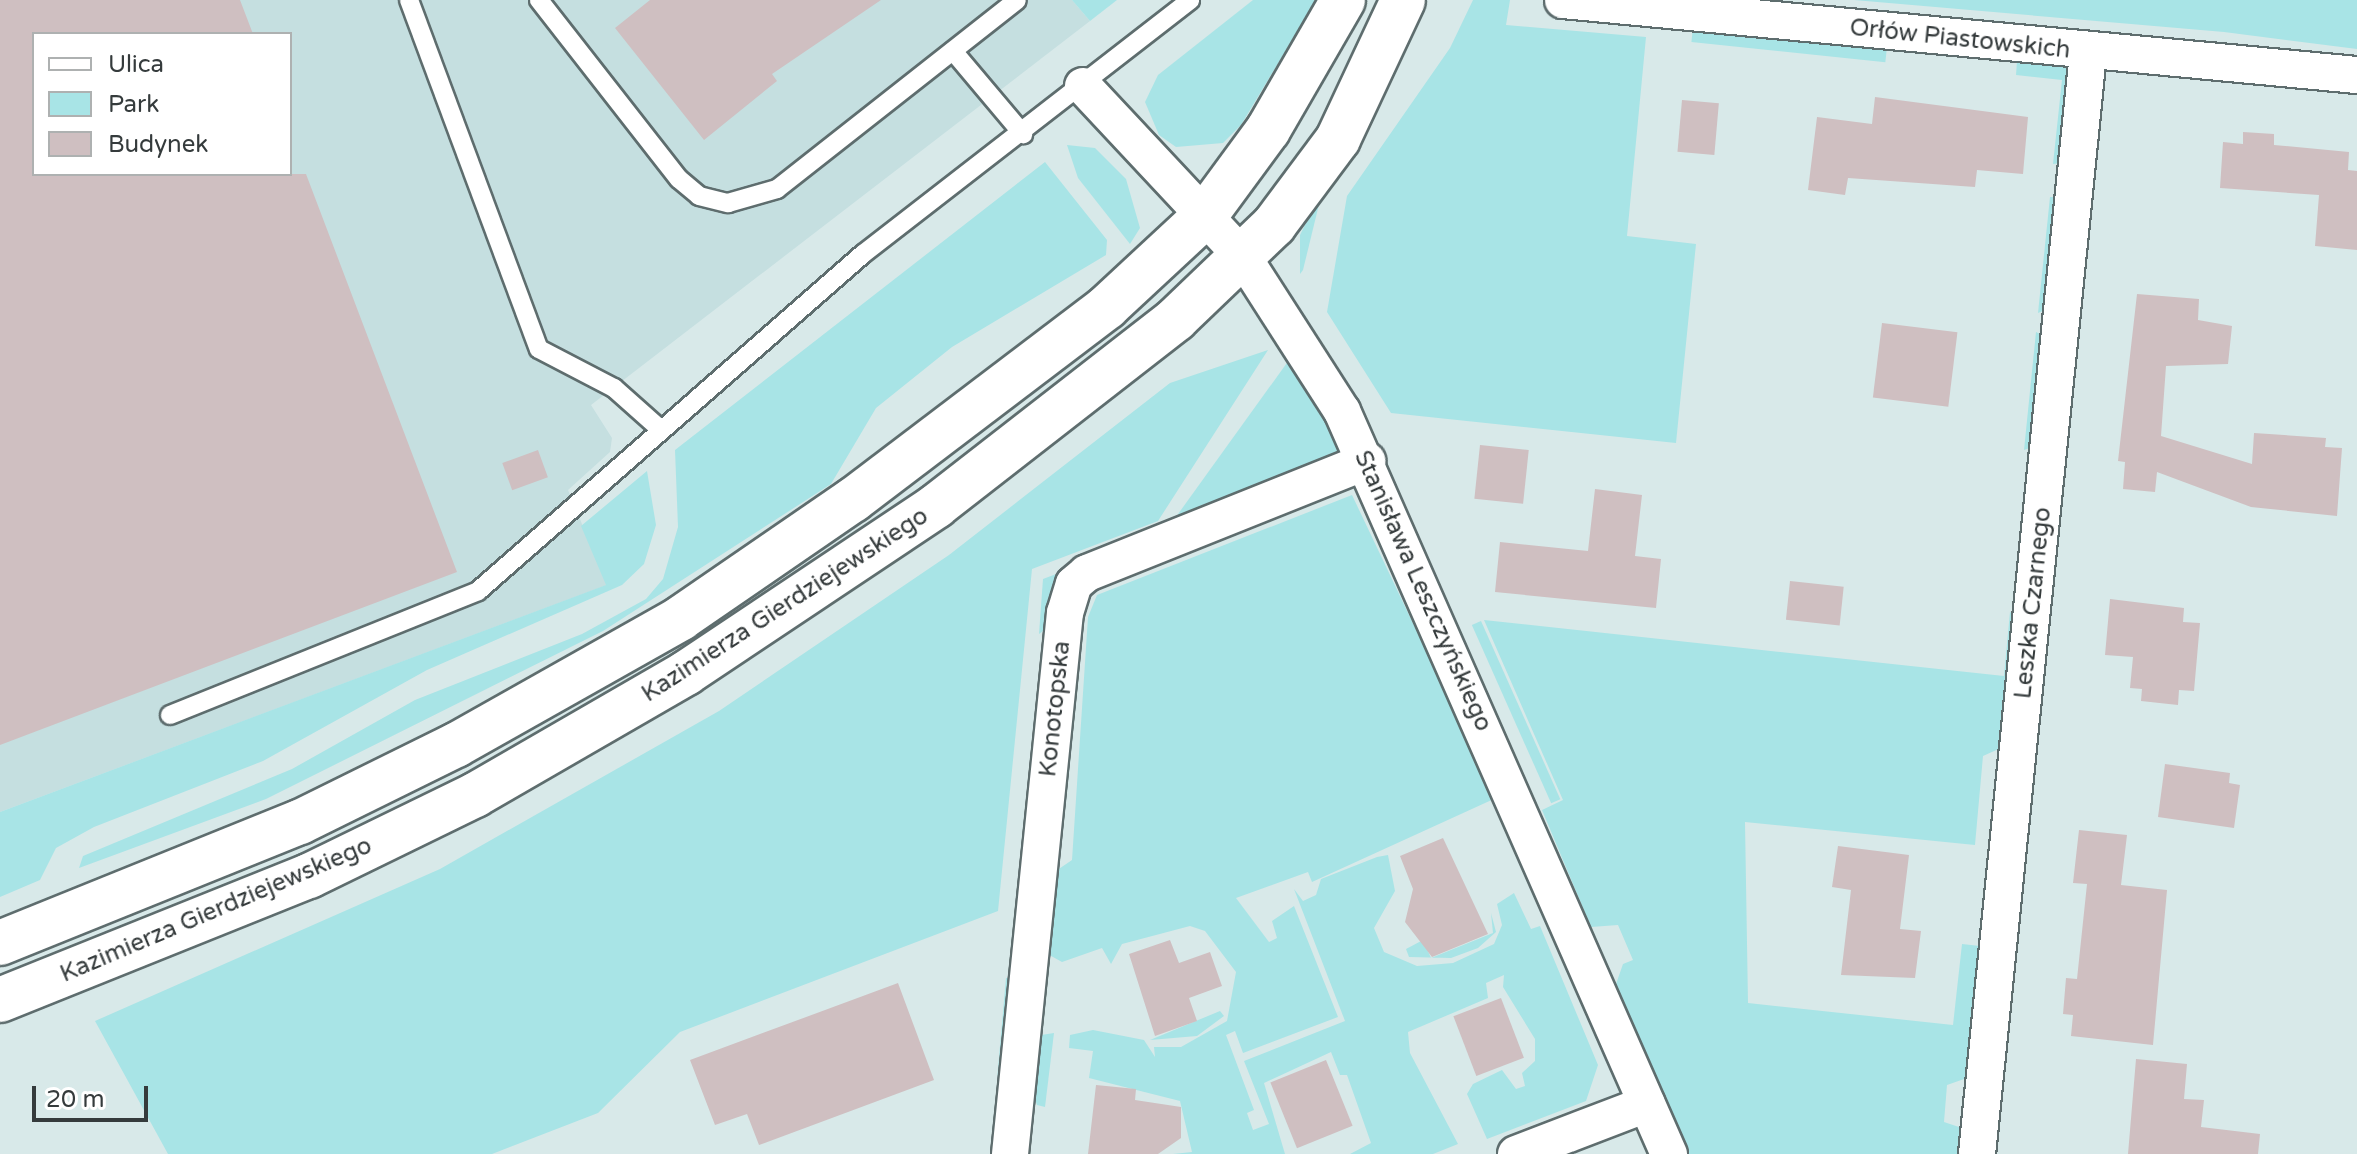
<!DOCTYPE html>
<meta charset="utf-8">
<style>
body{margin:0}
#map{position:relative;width:2357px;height:1154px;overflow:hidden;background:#d8e9e9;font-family:"Varela Round",sans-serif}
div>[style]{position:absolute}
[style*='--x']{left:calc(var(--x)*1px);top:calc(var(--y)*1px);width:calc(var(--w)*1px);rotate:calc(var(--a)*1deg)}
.built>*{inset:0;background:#c5dfe0}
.green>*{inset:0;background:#a8e4e6;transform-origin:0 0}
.building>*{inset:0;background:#cfbfc1;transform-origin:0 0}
.roads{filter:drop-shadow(2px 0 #5e6d6e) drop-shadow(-2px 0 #5e6d6e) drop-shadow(0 2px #5e6d6e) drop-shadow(0 -2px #5e6d6e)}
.service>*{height:18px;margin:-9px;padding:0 9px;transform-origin:9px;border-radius:9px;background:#fff}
.minor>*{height:36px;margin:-18px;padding:0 18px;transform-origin:18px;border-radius:18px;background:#fff}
.tertiary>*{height:44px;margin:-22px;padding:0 22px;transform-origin:22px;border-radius:22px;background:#fff}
span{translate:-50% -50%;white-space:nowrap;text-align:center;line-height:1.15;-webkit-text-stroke:8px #fff;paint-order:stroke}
.street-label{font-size:24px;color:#353b3c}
.legend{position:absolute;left:32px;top:32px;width:260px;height:144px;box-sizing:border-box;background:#fff;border:2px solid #aeb1b1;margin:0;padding:10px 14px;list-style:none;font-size:24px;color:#353b3c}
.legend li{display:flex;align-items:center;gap:16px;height:40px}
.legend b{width:40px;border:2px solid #aeb1b1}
.scale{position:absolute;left:32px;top:1086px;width:116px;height:36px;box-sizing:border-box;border:4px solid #353b3c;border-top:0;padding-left:10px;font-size:24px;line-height:28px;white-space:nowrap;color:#353b3c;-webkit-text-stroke:6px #fff;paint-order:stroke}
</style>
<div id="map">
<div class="built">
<div style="clip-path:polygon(evenodd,0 0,1072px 0,1090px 21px,591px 405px,612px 438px,610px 452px,568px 490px,607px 585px,0 812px,0 0,34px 34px,290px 34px,290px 174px,34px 174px,34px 34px)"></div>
</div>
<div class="green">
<div style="clip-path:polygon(1072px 0,1117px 0,1090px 21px)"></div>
<div style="clip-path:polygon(1253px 0,1316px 0,1241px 125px,1223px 143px,1176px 147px,1159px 135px,1145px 102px,1158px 75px)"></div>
<div style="clip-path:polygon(1473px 0,1510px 0,1506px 25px,1646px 37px,1627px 236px,1696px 244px,1676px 443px,1391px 413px,1327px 312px,1347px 196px,1450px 48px)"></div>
<div style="clip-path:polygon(1854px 0,2357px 0,2357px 49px,2224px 32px)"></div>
<div style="left:1693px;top:27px;width:195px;height:15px;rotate:6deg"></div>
<div style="clip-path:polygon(2017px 61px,2072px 66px,2061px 163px,2053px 164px,2062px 80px,2016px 75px)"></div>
<div style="clip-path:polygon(1067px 145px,1095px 148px,1126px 179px,1140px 228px,1130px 244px,1078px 178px)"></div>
<div style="clip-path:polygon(1045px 162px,1107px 240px,1106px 255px,952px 347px,876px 408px,831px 484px,603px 631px,266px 799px,79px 868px,83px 856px,292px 769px,415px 700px,582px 634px,646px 599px,663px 579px,678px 527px,675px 450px)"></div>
<div style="clip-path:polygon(1323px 188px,1303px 270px,1300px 274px,1300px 235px)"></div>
<div style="clip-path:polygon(2050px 197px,2058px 197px,2045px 310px,2038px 313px)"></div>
<div style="clip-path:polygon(2036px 332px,2042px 335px,2032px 447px,2024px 450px)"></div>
<div style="clip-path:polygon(1268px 350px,1158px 521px,1032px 569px,998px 911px,680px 1032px,598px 1113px,492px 1154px,168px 1154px,95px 1021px,440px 869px,719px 711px,949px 555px,1170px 383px)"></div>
<div style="clip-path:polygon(1289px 360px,1343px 453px,1168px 528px)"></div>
<div style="clip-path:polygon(647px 471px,656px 525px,644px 564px,622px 585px,427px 670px,263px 761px,94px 827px,56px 848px,40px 880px,0 897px,0 812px,606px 585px,581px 526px)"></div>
<div style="clip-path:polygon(1352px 495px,1496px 798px,1312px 882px,1308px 872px,1236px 898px,1269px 942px,1277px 938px,1272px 921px,1294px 906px,1338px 1017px,1243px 1053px,1235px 1031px,1226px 1035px,1254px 1110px,1247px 1113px,1253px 1130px,1269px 1124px,1244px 1061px,1345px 1021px,1294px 889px,1303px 901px,1316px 895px,1321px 879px,1377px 857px,1388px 855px,1395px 891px,1374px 928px,1384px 952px,1417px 966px,1453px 963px,1494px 944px,1502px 925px,1497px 904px,1514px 893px,1531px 929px,1540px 926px,1598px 1065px,1586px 1101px,1487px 1139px,1467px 1094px,1473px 1084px,1502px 1070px,1516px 1089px,1525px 1086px,1522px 1073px,1535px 1061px,1535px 1039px,1503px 987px,1504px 975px,1486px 983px,1488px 998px,1408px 1032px,1410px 1053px,1458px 1144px,1433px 1154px,1350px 1154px,1371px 1143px,1347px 1075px,1340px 1075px,1331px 1052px,1264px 1083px,1285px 1154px,1173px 1154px,1192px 1152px,1180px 1101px,1089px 1078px,1093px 1051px,1069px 1048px,1070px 1035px,1093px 1030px,1144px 1040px,1155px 1057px,1154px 1047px,1181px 1047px,1227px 1021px,1236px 972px,1205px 931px,1190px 926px,1122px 944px,1111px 964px,1102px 948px,1062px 962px,1044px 952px,1050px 875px,1072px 860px,1088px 617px,1097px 595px)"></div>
<div style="clip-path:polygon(1064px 571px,1055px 622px,1039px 634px,1043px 579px)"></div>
<div style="clip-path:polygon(2010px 612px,2015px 617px,2003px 747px,1983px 756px,1975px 845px,1745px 822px,1748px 1003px,1953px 1025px,1962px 944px,1980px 946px,1967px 1078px,1947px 1085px,1944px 1122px,1962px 1128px,1960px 1154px,1688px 1154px,1615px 987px,1623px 964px,1633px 960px,1618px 925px,1591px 927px,1542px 810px,1563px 800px,1484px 620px,2004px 676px)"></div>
<div style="left:1481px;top:621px;width:195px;height:10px;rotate:66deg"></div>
<div style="clip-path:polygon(1491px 913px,1496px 932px,1478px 948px,1451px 958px,1409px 957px,1406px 949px,1423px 940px,1431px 958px,1493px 933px)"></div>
<div style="clip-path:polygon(1006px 978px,1013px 979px,997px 1080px)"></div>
<div style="clip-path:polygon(1220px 1011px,1224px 1016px,1197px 1036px,1150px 1040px)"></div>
<div style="clip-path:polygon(1054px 1033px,1045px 1107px,1037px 1105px,1031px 1086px,1035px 1036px)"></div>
</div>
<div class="building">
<div style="clip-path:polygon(0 0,240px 0,253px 34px,34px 34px,34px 174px,306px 174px,457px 572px,0 745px)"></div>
<div style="clip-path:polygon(650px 0,881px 0,772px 74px,777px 81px,704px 140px,615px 28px)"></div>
<div style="clip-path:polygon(1875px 97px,2028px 117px,2023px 174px,1977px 170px,1975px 187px,1848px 178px,1845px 195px,1808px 190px,1817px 117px,1872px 124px)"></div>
<div style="left:1682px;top:100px;width:37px;height:52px;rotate:5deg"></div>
<div style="clip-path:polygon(2243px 132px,2274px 134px,2274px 145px,2349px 152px,2348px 170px,2357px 171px,2357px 250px,2315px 246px,2319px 195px,2220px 188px,2223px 142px,2243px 144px)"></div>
<div style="clip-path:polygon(2137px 294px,2199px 299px,2198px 320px,2232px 326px,2228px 364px,2166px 366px,2161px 436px,2252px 464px,2254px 433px,2326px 438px,2325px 447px,2342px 448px,2337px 516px,2251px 507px,2157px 472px,2155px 492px,2123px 489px,2125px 462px,2118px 461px)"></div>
<div style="left:1882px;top:323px;width:76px;height:75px;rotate:7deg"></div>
<div style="left:1480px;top:445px;width:49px;height:54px;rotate:6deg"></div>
<div style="left:538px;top:450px;width:29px;height:38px;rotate:70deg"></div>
<div style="clip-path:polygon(1595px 489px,1642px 495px,1635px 556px,1661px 559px,1656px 608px,1495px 592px,1500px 542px,1588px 551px)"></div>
<div style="left:1790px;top:581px;width:54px;height:39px;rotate:6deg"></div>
<div style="clip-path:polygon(2110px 599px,2184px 608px,2183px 622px,2200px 623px,2194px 691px,2179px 690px,2178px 705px,2141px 701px,2142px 689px,2130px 688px,2133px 657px,2105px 655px)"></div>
<div style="clip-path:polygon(2165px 764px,2230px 773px,2229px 783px,2240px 785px,2234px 828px,2158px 817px)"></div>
<div style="clip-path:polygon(2079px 830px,2127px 835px,2121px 885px,2167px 890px,2153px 1045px,2071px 1036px,2073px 1015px,2063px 1014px,2066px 978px,2077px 979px,2087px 884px,2073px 883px)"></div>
<div style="clip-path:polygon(1443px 838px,1488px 934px,1432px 957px,1405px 922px,1413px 889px,1400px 856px)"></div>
<div style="clip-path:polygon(1838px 846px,1909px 855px,1900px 929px,1921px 931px,1915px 978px,1841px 975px,1851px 890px,1832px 887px)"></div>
<div style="clip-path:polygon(1170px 940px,1179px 963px,1210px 952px,1222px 986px,1189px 998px,1197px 1021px,1155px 1036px,1129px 954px)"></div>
<div style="clip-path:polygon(898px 983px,934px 1080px,759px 1145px,747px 1114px,715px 1125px,690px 1060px)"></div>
<div style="left:1501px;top:998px;width:64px;height:51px;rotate:69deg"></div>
<div style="clip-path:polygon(2136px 1059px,2187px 1064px,2184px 1099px,2204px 1100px,2201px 1127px,2260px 1134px,2258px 1154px,2128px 1154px)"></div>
<div style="left:1326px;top:1060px;width:71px;height:60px;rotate:68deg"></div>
<div style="clip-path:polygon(1096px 1085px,1136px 1089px,1135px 1100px,1181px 1107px,1181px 1138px,1158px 1154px,1088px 1154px)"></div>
</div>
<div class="roads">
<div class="service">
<div style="--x:409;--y:0;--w:372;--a:69.6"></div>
<div style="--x:539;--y:349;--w:85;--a:27.5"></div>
<div style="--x:614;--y:388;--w:59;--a:41.6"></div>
<div style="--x:539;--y:0;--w:227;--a:52"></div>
<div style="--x:679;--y:179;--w:26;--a:40"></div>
<div style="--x:699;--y:196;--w:30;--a:14"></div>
<div style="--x:728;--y:203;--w:51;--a:-15.9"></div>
<div style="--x:777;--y:189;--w:305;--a:-38.2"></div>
<div style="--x:953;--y:51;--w:109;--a:49.9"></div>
<div style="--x:170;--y:715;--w:332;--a:-21.9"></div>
<div style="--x:478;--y:591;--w:512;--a:-41.2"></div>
<div style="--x:863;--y:254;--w:414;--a:-37.8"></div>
</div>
<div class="minor">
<div style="--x:1563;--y:0;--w:798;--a:5.4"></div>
<div style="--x:1083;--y:86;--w:234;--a:46.9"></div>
<div style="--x:1243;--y:257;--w:183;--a:57.3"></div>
<div style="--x:1342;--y:411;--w:812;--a:66.25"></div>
<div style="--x:1010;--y:1154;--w:544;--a:-84.2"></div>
<div style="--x:1065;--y:613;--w:30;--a:-73"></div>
<div style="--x:1074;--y:584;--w:17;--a:-40"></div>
<div style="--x:1087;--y:573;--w:302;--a:-21.8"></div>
<div style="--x:1516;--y:1154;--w:140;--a:-20.9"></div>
<div style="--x:1977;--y:1154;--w:1107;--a:-84.24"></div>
</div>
<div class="tertiary">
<div style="--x:0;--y:943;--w:323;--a:-22"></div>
<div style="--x:300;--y:822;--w:174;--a:-26.3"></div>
<div style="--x:456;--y:745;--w:258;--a:-29.4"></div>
<div style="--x:681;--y:618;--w:209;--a:-34.5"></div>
<div style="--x:853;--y:500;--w:319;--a:-37.2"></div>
<div style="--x:1107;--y:307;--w:132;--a:-42.9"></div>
<div style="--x:1204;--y:217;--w:108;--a:-53.7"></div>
<div style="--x:1268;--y:130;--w:150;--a:-60"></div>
<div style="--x:0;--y:1000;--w:333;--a:-21.9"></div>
<div style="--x:309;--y:876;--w:185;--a:-26"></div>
<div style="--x:475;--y:795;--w:244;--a:-30"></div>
<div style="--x:686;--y:673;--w:301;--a:-33.7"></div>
<div style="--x:936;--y:506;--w:304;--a:-37.9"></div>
<div style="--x:1176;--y:319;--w:136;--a:-43.8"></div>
<div style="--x:1274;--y:225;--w:107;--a:-53.3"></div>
<div style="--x:1338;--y:139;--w:153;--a:-64.9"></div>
</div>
</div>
<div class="street-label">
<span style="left:1960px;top:39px;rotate:6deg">Orłów Piastowskich</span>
<span style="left:1423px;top:591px;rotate:66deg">Stanisława Leszczyńskiego</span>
<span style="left:2033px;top:603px;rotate:-84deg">Leszka Czarnego</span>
<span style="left:785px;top:605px;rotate:-33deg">Kazimierza Gierdziejewskiego</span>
<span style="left:1055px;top:709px;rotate:-84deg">Konotopska</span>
<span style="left:216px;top:910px;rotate:-23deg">Kazimierza Gierdziejewskiego</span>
</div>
<ul class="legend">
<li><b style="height:10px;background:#fff"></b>Ulica</li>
<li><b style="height:22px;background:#a8e4e6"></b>Park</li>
<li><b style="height:22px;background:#cfbfc1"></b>Budynek</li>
</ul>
<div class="scale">20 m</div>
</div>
